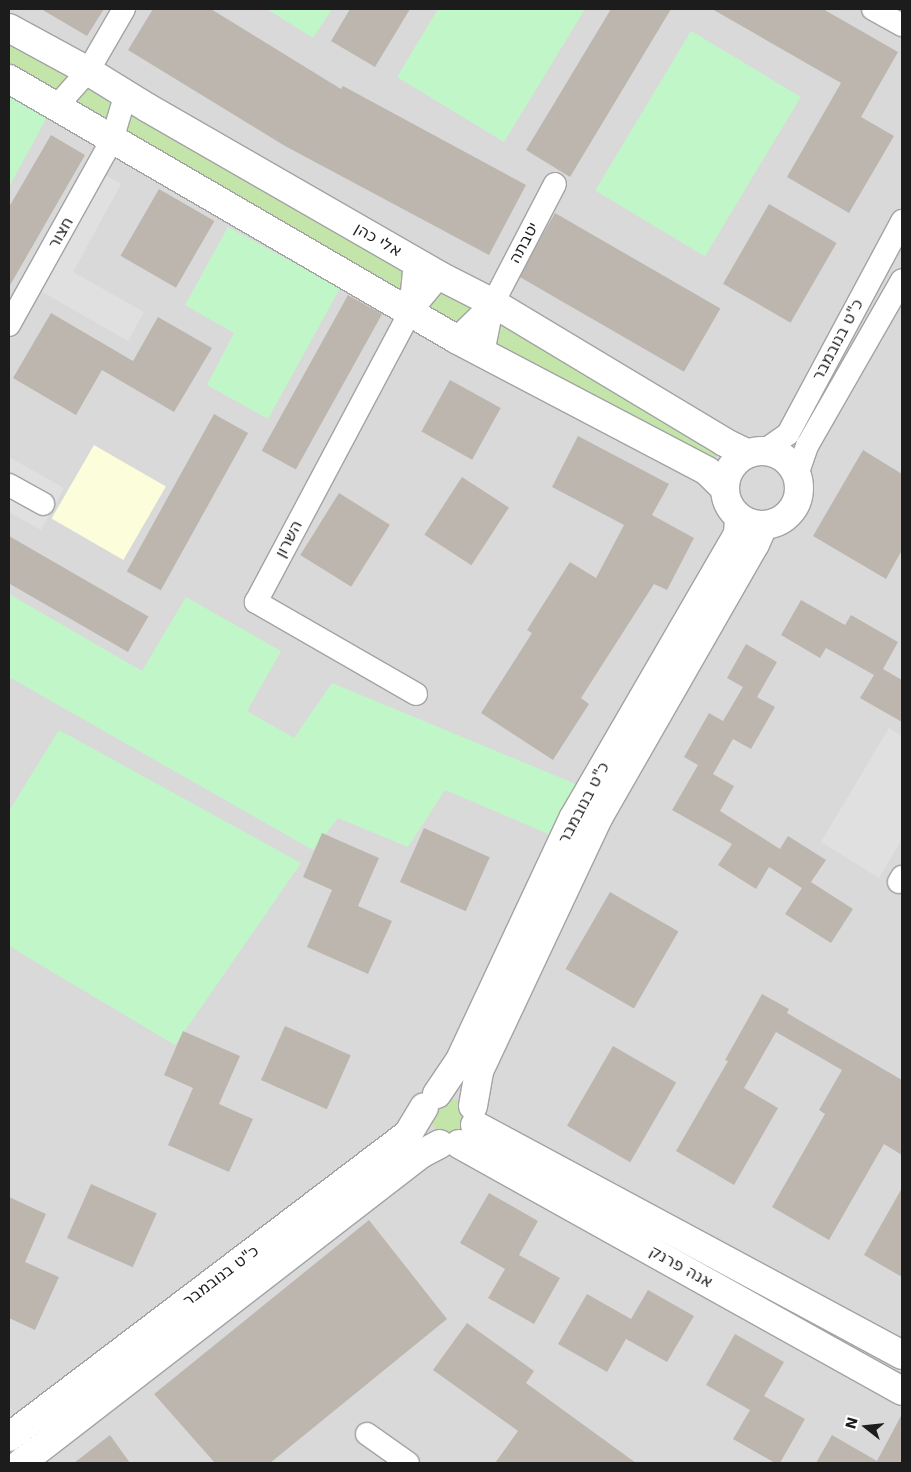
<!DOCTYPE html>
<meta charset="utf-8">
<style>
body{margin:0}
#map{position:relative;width:911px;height:1472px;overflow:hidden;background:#edeae2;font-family:"DejaVu Sans",Heebo,sans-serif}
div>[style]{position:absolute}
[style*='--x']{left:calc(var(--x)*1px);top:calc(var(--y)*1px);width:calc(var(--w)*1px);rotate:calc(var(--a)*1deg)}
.residential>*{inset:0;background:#dad9d9;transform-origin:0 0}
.education>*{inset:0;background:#fbfddb;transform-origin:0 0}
.grass>*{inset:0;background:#c3e5aa}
.park>*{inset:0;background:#c0f6c8;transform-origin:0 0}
.parking>*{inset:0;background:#e0e0e0}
.building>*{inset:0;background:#bdb6af;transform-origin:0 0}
.roads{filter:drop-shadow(1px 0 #a3a3a3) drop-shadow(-1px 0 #a3a3a3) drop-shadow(0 1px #a3a3a3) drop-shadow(0 -1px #a3a3a3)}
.minor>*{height:22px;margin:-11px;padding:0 11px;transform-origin:11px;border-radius:11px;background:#fff}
.tertiary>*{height:28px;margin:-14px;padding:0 14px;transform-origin:14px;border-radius:14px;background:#fff}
.tertiary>.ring{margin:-14px;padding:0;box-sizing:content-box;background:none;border:28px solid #fff;border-radius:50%}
span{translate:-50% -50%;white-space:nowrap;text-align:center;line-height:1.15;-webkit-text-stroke:4px #fff;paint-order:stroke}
.street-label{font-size:16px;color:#1c1c1c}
.frame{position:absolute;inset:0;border:10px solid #1c1c1c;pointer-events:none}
.north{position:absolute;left:841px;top:1402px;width:50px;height:50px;-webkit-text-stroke:4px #fff;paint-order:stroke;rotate:286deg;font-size:14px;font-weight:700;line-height:20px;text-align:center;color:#1c1c1c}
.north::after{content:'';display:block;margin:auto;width:18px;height:22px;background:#1c1c1c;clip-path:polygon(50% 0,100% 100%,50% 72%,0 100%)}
</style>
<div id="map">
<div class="residential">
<div style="left:9px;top:9px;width:893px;height:1454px"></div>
</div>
<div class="education">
<div style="left:94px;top:445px;width:83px;height:85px;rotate:30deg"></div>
</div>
<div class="grass">
<div style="clip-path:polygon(9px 28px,724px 442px,707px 471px,9px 79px)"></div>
<div style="clip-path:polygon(451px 1098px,463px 1103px,466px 1128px,455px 1136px,442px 1135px,436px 1131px,431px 1119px,434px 1106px)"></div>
</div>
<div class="park">
<div style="clip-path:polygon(267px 9px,332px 9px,313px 38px)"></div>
<div style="clip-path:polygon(438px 9px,585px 9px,504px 142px,397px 77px)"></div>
<div style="left:691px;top:31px;width:128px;height:186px;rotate:31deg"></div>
<div style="clip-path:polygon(9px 96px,47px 117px,9px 187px)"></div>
<div style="clip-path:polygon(228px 227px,340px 288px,268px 419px,207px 385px,234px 333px,185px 305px)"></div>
<div style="clip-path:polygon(9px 594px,142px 671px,186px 597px,281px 651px,247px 711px,294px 738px,332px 683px,578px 785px,551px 835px,445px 790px,408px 847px,338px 818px,313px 850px,9px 677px)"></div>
<div style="clip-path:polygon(59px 730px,301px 863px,175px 1045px,9px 946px,9px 811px)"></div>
</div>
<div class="parking">
<div style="clip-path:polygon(103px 174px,121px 184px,73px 272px,144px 312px,128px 341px,39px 290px)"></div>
<div style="clip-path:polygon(9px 457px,64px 488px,41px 530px,9px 512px)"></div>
<div style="clip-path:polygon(889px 728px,902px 736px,902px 839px,879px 878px,821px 842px)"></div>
</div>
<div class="building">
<div style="clip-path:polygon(41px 9px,104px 9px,87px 36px)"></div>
<div style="clip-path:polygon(153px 9px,211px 9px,341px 89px,343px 86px,526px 185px,489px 255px,285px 146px,128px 50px)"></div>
<div style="clip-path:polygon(350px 9px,410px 9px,375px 67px,331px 41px)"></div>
<div style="clip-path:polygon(611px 9px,671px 9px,570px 177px,526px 150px)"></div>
<div style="clip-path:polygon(712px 9px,823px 9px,898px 52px,861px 117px,894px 136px,849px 213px,787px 177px,841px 83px)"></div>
<div style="clip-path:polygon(51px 135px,85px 155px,9px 287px,9px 207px)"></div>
<div style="left:159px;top:189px;width:64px;height:77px;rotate:30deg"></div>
<div style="left:769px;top:204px;width:78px;height:92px;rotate:30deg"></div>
<div style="left:555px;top:213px;width:191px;height:73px;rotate:30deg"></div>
<div style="left:348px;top:295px;width:39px;height:178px;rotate:29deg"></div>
<div style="clip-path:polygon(51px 313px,133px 361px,158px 317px,212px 348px,174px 412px,102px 370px,76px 415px,13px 378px)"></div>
<div style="left:450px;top:380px;width:58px;height:59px;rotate:29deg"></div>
<div style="left:214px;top:414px;width:39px;height:180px;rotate:29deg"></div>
<div style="clip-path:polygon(578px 436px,669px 484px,652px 515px,694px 538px,667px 590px,654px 584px,581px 698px,589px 704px,553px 760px,481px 713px,532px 633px,527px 630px,570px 562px,596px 578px,624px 525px,552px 487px)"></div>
<div style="clip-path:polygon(863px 450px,902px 474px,902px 550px,886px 579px,813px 536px)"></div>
<div style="left:462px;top:477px;width:56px;height:69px;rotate:33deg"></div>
<div style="left:339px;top:493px;width:60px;height:73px;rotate:32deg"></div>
<div style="left:9px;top:536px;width:161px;height:41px;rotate:30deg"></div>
<div style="clip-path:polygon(801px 600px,845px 625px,851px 615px,898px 642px,883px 669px,902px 680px,902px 722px,860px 698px,874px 675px,826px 648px,820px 658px,781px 635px)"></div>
<div style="clip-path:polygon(746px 644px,777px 662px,757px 697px,775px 707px,751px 749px,733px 739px,713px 774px,734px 786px,720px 811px,780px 849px,788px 836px,826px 860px,811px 882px,853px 909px,831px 943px,785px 914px,802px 888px,769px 867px,756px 889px,718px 865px,732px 844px,672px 810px,698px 765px,684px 757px,709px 713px,723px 721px,743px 687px,727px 678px)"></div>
<div style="left:424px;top:828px;width:72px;height:59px;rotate:24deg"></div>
<div style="clip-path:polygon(322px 833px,379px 858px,358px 906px,392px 921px,368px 974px,307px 947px,332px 890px,303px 877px)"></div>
<div style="left:610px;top:892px;width:79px;height:89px;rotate:30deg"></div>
<div style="clip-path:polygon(762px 994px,789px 1009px,787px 1013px,902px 1080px,902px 1155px,884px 1144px,829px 1240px,772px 1207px,825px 1114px,819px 1110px,842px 1070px,776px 1032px,744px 1088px,778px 1108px,734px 1185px,676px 1151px,728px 1061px,725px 1060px)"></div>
<div style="left:285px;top:1026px;width:72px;height:59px;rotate:24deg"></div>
<div style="clip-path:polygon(183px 1031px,240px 1056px,219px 1104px,253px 1119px,229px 1172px,168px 1145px,193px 1088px,164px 1075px)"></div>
<div style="left:613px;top:1046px;width:73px;height:92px;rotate:30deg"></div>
<div style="left:91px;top:1184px;width:72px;height:59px;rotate:24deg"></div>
<div style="clip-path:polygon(902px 1188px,902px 1277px,864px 1255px)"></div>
<div style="clip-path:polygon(489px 1193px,538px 1221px,519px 1255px,560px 1278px,534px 1324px,488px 1298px,505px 1269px,460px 1243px)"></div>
<div style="clip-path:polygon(9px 1197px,46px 1214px,25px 1262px,59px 1277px,35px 1330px,9px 1318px)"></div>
<div style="clip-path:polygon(369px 1220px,447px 1319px,270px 1463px,215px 1463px,154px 1394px)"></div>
<div style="clip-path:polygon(648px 1290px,694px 1316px,667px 1362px,626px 1339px,607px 1372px,558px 1344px,587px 1294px,631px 1319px)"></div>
<div style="clip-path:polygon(467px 1323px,534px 1371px,526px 1383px,636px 1463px,495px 1463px,518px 1431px,433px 1370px)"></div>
<div style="clip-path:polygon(735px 1334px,784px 1362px,764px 1396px,805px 1419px,780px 1463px,775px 1463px,733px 1439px,750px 1410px,706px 1385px)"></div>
<div style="clip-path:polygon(902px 1414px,902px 1463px,816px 1463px,832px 1435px,877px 1461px)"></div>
<div style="clip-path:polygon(110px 1435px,130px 1463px,74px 1463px)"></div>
</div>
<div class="roads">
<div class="minor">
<div style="--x:873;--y:9;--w:33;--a:29"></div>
<div style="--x:56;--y:107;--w:48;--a:-48.4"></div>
<div style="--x:88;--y:71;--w:72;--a:-59.9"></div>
<div style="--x:410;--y:312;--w:51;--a:-84.4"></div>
<div style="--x:9;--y:325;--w:212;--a:-60.9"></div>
<div style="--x:112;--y:140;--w:49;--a:-73.4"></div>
<div style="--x:456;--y:339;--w:52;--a:-44.2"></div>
<div style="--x:483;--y:353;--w:51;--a:-78.7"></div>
<div style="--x:493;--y:303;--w:134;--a:-62.5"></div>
<div style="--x:765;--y:450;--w:28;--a:-35"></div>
<div style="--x:788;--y:434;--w:242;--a:-61.8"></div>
<div style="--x:797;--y:475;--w:31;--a:-71"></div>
<div style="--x:807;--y:446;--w:191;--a:-60.2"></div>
<div style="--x:9;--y:485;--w:39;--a:29"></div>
<div style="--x:416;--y:694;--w:185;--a:-150.1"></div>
<div style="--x:256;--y:602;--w:328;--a:-62"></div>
<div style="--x:410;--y:312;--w:47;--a:-50.2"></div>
<div style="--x:899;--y:882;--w:6;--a:-59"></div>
<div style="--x:367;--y:1434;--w:50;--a:35.3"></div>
</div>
<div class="tertiary">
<div style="--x:9;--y:28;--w:90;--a:28.6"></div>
<div style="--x:88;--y:71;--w:70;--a:31.7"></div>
<div style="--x:148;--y:108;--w:337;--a:29.9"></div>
<div style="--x:440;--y:276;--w:59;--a:27"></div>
<div style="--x:493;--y:303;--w:270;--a:31"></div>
<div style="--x:724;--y:442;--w:25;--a:26"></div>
<div style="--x:9;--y:79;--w:517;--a:30.18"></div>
<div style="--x:456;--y:339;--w:284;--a:27.7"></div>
<div style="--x:707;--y:471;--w:24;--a:45"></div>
<div class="ring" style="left:725px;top:451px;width:46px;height:46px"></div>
<div style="--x:437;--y:1094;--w:41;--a:-55.9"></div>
<div style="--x:460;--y:1060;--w:268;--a:-64.9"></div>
<div style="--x:574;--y:817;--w:327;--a:-59.9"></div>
<div style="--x:738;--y:534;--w:16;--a:-86"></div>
<div style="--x:473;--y:1106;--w:36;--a:-80"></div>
<div style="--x:479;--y:1071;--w:280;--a:-64.8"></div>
<div style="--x:598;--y:818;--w:316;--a:-60.2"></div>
<div style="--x:755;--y:544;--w:20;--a:-66"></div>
<div style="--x:475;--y:1125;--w:485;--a:28.3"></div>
<div style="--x:459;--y:1144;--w:507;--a:29.14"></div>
<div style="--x:9;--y:1437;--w:501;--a:-37.21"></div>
<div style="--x:408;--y:1134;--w:31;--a:-59"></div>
<div style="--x:21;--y:1463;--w:505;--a:-37.69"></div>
<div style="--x:421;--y:1154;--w:21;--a:-28"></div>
</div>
</div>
<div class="street-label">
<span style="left:61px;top:233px;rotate:-60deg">חצור</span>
<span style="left:378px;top:240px;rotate:30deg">אלי כהן</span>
<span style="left:524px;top:243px;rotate:-62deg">יטבתה</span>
<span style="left:838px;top:340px;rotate:-62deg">כ"ט בנובמבר</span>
<span style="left:289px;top:539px;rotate:-62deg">השרון</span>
<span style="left:584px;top:803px;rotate:-62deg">כ"ט בנובמבר</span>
<span style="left:681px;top:1267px;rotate:29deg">אנה פרנק</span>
<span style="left:221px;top:1276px;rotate:-37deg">כ"ט בנובמבר</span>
</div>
<div class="frame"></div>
<div class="north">N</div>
</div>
